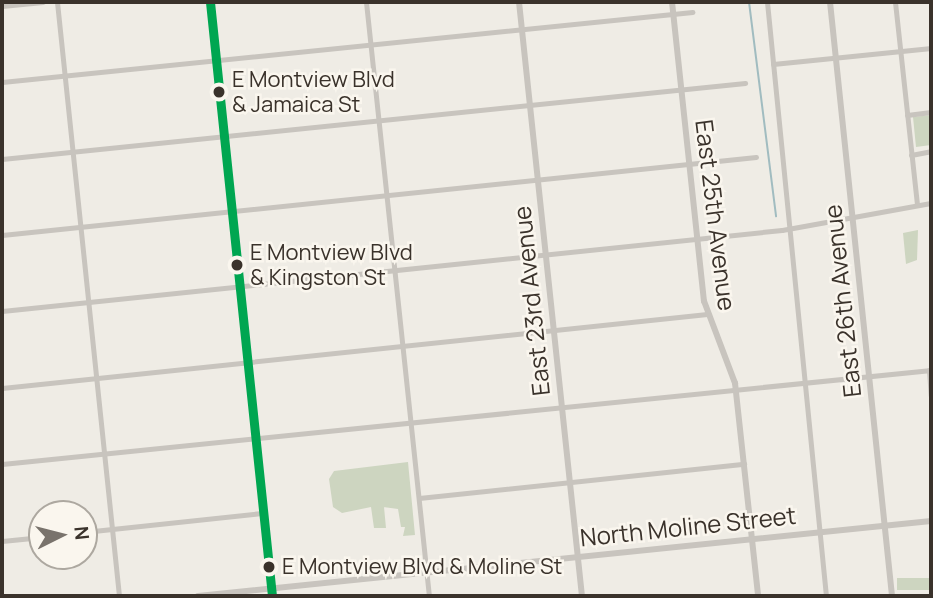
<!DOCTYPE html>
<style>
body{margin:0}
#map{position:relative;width:933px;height:598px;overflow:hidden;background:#efece5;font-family:Manrope,sans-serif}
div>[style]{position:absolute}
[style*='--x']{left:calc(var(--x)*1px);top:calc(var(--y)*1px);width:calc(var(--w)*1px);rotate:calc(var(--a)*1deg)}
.green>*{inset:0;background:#cdd5c0;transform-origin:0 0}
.stream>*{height:2px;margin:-1px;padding:0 1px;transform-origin:1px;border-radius:1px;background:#a1bcc0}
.minor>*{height:5px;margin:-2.5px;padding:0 2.5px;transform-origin:2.5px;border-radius:2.5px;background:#c8c4be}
.tertiary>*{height:6px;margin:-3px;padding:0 3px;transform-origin:3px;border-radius:3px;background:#c8c4be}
.secondary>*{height:7px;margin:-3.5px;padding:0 3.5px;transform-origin:3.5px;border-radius:3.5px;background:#b9b4ae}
.bus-1>*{height:9px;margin:-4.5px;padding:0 4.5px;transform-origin:4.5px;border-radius:4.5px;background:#00a651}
.dots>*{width:19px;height:19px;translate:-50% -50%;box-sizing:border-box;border:4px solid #faf6ee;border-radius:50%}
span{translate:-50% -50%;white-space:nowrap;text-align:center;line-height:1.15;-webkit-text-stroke:5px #faf6ee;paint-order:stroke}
.bus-label{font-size:22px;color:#3a322b}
.left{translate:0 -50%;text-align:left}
.street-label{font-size:24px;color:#3a322b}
.frame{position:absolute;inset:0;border:4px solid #3a322b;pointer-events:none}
.north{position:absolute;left:28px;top:500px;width:70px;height:70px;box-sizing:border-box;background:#faf6ee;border:2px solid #ada8a0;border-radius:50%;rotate:84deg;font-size:19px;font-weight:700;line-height:28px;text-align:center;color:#3a322b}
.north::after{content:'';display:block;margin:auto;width:24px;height:32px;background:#79736c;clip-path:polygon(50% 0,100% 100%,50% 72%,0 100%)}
</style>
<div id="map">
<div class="green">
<div style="clip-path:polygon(931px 115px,931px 145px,916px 147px,913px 117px)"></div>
<div style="clip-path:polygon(918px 230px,917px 260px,906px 264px,903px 233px)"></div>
<div style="clip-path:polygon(408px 462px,415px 535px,403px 536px,405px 527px,401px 527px,398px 509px,376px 506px,384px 507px,386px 528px,374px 528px,371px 507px,342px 513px,333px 507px,329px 479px,334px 471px)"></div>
<div style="left:931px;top:578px;width:12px;height:34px;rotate:90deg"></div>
</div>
<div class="stream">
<div style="--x:749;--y:2;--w:216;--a:82.8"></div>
</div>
<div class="minor">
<div style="--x:57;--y:2;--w:597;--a:84.04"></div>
<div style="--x:366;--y:2;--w:597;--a:83.95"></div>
<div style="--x:767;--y:2;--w:597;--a:84.33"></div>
<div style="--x:895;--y:2;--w:204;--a:83.8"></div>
<div style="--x:2;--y:6;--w:41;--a:-5.6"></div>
<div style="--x:773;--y:64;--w:159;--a:-5.8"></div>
<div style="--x:2;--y:82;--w:694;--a:-5.79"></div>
<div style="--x:907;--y:115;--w:24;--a:-7"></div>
<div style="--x:911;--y:155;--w:20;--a:-11"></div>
<div style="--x:2;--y:159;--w:747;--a:-5.84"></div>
<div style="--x:2;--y:235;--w:758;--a:-5.91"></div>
<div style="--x:2;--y:311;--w:784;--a:-5.93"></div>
<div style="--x:782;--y:230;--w:151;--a:-10.3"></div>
<div style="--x:929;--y:370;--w:26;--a:86"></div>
<div style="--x:2;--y:388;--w:709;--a:-5.99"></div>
<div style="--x:2;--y:464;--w:934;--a:-5.78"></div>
<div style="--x:419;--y:498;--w:327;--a:-6"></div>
<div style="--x:84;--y:532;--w:180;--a:-6.1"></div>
<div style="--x:2;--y:541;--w:40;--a:-5.7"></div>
</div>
<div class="tertiary">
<div style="--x:519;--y:2;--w:597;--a:83.95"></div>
<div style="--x:672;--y:2;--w:301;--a:83.9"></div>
<div style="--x:704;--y:301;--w:88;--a:69.3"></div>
<div style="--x:735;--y:383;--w:214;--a:83.8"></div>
<div style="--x:830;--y:2;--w:597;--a:84.04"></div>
<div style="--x:198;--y:596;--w:737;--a:-5.84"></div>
</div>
<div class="secondary">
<div style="--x:210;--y:2;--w:597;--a:84.04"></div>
</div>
<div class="bus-1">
<div style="--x:210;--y:2;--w:597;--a:84.04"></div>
</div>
<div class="dots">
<div style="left:219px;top:92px;background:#3a322b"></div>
<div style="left:237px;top:265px;background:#3a322b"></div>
<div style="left:269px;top:567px;background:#3a322b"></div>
</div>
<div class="bus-label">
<span class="left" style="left:232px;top:92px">E Montview Blvd<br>&amp; Jamaica St</span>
<span class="left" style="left:250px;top:265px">E Montview Blvd<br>&amp; Kingston St</span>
<span class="left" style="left:282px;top:567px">E Montview Blvd &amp; Moline St</span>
</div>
<div class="street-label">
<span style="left:716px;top:215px;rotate:83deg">East 25th Avenue</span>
<span style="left:531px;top:301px;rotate:-96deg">East 23rd Avenue</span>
<span style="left:842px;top:301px;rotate:-96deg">East 26th Avenue</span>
<span style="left:688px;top:526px;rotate:-6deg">North Moline Street</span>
</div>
<div class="frame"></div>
<div class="north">N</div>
</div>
